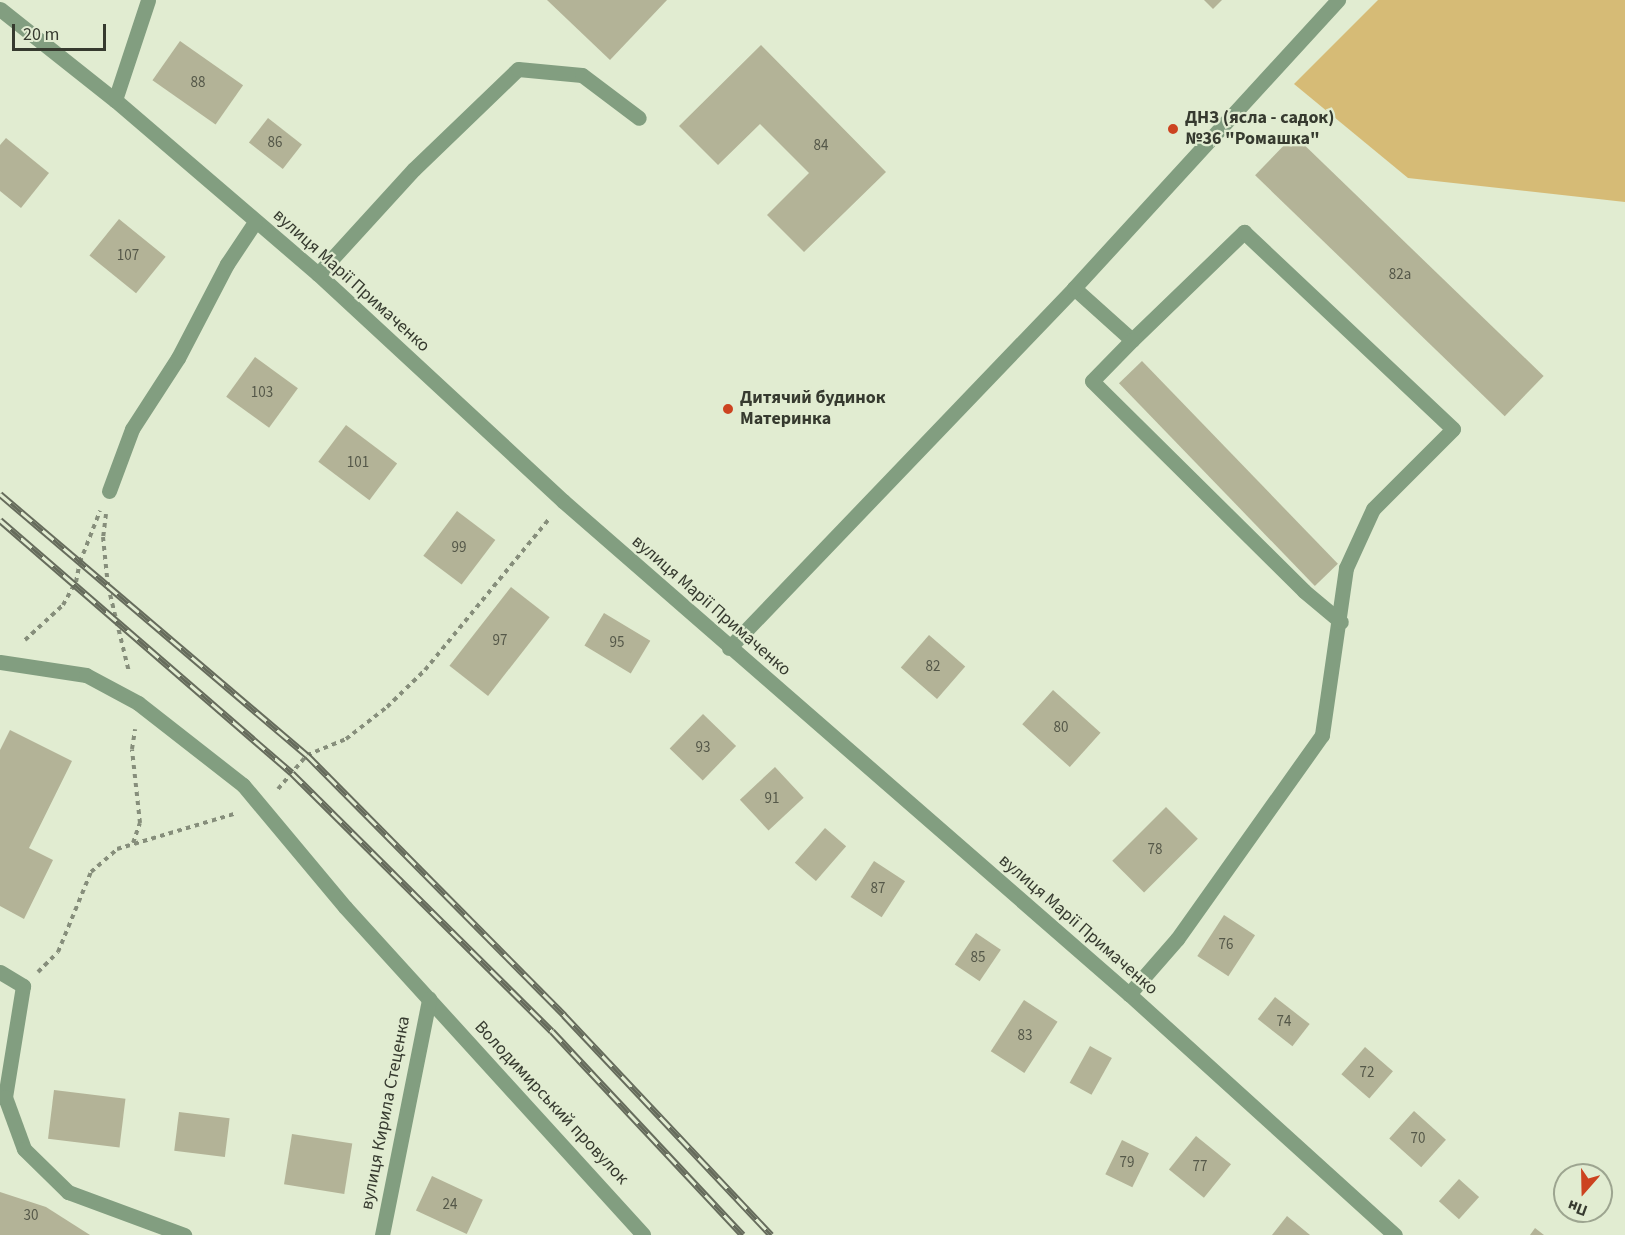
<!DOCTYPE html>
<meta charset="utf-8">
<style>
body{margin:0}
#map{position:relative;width:1625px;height:1235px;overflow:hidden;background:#e1ecd1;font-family:"Source Sans 3",sans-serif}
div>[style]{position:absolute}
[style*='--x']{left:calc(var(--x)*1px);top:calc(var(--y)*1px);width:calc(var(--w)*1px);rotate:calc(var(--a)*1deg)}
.green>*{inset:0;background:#d6bb76}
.building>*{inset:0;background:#b3b397;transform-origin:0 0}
.path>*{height:4px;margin-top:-2px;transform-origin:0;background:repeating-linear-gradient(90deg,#868e7b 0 4.5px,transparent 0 9px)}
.minor>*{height:15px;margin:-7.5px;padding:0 7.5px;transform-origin:7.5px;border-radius:7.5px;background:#829e80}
.rail>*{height:7px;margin-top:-3.5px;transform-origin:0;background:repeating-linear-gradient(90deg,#e1ecd1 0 14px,#666c5c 0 28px);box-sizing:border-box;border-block:2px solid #666c5c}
.dots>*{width:16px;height:16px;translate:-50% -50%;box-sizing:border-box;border:3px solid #e1ecd1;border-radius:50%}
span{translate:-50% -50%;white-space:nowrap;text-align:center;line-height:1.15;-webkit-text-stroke:4.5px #e1ecd1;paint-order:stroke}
.number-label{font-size:15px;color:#555849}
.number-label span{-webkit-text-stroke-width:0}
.poi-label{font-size:18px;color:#363a2f;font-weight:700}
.left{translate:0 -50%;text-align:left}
.street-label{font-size:18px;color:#363a2f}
.north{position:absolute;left:1553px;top:1163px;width:60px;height:60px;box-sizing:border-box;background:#e1ecd1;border:2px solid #9da590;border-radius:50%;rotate:200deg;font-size:16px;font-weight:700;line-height:24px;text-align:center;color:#363a2f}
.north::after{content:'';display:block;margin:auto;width:21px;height:27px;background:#cc4320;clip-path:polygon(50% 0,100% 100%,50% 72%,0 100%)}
.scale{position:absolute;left:12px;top:24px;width:94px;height:27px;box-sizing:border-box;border:3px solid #363a2f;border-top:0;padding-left:8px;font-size:18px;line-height:21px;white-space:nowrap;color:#363a2f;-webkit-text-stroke:4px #e1ecd1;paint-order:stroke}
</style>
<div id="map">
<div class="green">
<div style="clip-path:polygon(1378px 0,1625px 0,1625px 202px,1408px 178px,1294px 84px)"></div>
</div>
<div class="building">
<div style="clip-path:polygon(547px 0,667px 0,610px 60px)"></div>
<div style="clip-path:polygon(1204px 0,1222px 0,1213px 9px)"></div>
<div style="left:180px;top:41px;width:77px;height:48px;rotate:35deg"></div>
<div style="clip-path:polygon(761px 45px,886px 172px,804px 252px,767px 215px,809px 173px,760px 124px,718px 165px,679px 126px)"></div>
<div style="left:268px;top:118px;width:43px;height:31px;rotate:38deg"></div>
<div style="left:1294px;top:135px;width:347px;height:56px;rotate:44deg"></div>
<div style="clip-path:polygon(6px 138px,49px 173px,21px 208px,0 191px,0 145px)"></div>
<div style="left:119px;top:219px;width:60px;height:47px;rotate:39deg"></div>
<div style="left:255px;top:357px;width:53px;height:49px;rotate:36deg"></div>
<div style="left:1142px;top:361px;width:282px;height:32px;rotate:46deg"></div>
<div style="left:346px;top:425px;width:64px;height:46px;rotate:37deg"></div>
<div style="left:457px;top:511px;width:48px;height:56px;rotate:37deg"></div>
<div style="left:511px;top:587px;width:49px;height:100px;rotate:38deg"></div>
<div style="left:604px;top:613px;width:54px;height:38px;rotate:31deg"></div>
<div style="left:929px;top:635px;width:48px;height:43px;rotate:41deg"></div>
<div style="left:1053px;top:690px;width:64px;height:46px;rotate:42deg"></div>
<div style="left:703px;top:714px;width:46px;height:48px;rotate:44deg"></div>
<div style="clip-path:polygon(10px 730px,72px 761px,29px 848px,53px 860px,24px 919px,0 906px,0 750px)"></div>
<div style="left:775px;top:767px;width:42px;height:48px;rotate:47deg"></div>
<div style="left:1166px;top:807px;width:45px;height:76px;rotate:45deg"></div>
<div style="left:825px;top:828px;width:28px;height:46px;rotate:41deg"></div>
<div style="left:874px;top:861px;width:37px;height:43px;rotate:33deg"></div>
<div style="left:1224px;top:915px;width:37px;height:49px;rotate:33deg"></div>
<div style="left:976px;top:933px;width:30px;height:38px;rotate:34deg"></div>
<div style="left:1275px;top:997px;width:44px;height:28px;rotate:38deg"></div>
<div style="left:1024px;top:1000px;width:40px;height:61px;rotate:33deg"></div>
<div style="left:1090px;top:1046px;width:25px;height:42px;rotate:29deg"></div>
<div style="left:1365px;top:1047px;width:37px;height:36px;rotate:41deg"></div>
<div style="left:54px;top:1090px;width:72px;height:49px;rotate:7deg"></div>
<div style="left:1414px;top:1111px;width:43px;height:37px;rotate:42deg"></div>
<div style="left:179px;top:1112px;width:51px;height:39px;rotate:7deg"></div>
<div style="left:292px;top:1134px;width:61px;height:51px;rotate:9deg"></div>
<div style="left:1196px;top:1136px;width:45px;height:43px;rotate:39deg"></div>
<div style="left:1122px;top:1140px;width:30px;height:38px;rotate:26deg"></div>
<div style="left:432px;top:1176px;width:56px;height:38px;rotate:25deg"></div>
<div style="left:1459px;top:1179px;width:27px;height:30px;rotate:42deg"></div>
<div style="clip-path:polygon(0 1192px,46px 1207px,90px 1235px,0 1235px)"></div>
<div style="clip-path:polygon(1287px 1216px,1310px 1235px,1272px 1235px)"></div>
<div style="clip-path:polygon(1535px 1228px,1544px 1235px,1530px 1235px)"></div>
</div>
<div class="path">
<div style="--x:106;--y:514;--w:23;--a:97"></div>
<div style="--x:103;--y:537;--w:49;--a:84.2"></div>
<div style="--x:108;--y:586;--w:89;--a:76.3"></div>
<div style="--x:25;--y:640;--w:52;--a:-42.6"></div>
<div style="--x:63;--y:605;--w:26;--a:-61"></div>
<div style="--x:76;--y:582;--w:20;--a:-79"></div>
<div style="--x:80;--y:562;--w:55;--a:-68.6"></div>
<div style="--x:278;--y:789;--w:45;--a:-49.5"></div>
<div style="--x:307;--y:755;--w:42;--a:-22.3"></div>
<div style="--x:346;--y:739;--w:52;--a:-38"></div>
<div style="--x:387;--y:707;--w:53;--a:-44.2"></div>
<div style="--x:425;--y:670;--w:197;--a:-50.6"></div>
<div style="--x:133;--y:843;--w:21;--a:-71"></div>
<div style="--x:140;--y:823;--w:74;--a:-96.2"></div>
<div style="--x:132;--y:749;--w:20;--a:-81"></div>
<div style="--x:38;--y:972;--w:28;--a:-45"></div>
<div style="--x:58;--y:952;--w:87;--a:-67.6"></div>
<div style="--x:91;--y:872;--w:35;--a:-41"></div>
<div style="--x:117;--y:849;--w:125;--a:-16.7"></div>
</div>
<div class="minor">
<div style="--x:0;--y:9;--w:147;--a:38.4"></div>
<div style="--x:115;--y:100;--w:267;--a:40.6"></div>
<div style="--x:318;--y:274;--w:334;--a:42.8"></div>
<div style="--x:563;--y:501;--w:751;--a:41.06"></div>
<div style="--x:1129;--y:994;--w:359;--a:42.2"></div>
<div style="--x:115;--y:100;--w:105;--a:-71.7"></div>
<div style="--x:318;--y:274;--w:142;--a:-47.6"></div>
<div style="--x:414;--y:169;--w:144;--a:-43.9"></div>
<div style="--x:518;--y:69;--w:64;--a:5.4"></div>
<div style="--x:582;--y:75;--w:71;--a:37"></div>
<div style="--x:1074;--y:288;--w:78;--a:41.9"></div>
<div style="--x:1132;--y:340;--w:156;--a:-44"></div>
<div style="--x:1244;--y:232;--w:287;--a:43.3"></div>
<div style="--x:1453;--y:429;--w:113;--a:135"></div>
<div style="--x:1373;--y:509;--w:65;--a:114.6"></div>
<div style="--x:1346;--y:568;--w:169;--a:98.2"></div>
<div style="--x:1322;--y:735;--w:250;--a:125.4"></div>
<div style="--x:1177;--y:939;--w:73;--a:131.1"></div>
<div style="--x:1132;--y:340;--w:57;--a:134.3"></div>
<div style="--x:1092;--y:381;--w:298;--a:44.7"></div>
<div style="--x:1304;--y:591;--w:48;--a:40"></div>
<div style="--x:109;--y:491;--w:66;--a:-69.6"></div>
<div style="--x:132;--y:429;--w:85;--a:-57.1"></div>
<div style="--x:178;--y:358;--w:106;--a:-62.5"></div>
<div style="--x:227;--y:264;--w:50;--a:-56.3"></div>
<div style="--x:729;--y:648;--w:499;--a:-46.2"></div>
<div style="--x:1074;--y:288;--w:391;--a:-47.5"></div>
<div style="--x:0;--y:662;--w:87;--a:8.6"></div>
<div style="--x:86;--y:675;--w:59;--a:28.3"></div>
<div style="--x:138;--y:703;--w:133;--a:38"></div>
<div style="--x:243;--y:785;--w:159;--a:50.1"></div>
<div style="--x:345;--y:907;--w:443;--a:47.7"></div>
<div style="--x:0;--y:972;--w:27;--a:31"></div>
<div style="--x:23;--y:986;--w:112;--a:99.2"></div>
<div style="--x:5;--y:1097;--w:55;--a:69.9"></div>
<div style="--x:24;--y:1149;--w:62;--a:44.3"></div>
<div style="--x:68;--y:1192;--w:124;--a:20.3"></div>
<div style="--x:382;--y:1235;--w:241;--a:-78.7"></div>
</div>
<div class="rail">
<div style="--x:0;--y:494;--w:403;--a:40.4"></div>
<div style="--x:307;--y:755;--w:366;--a:45.3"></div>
<div style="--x:564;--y:1015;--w:302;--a:46.7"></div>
<div style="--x:0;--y:520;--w:386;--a:40.9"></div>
<div style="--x:292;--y:773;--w:366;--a:44.8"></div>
<div style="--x:552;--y:1031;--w:279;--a:46.9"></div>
</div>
<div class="dots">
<div style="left:1173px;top:129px;background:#cc4320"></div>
<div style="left:728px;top:409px;background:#cc4320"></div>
</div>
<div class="number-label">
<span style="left:198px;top:83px">88</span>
<span style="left:275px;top:143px">86</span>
<span style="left:821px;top:146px">84</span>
<span style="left:128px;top:256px">107</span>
<span style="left:1400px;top:275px">82а</span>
<span style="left:262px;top:393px">103</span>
<span style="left:358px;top:463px">101</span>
<span style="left:459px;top:548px">99</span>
<span style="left:500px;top:641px">97</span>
<span style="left:617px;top:643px">95</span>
<span style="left:933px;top:667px">82</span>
<span style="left:1061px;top:728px">80</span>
<span style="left:703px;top:748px">93</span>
<span style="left:772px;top:799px">91</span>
<span style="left:1155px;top:850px">78</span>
<span style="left:878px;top:889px">87</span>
<span style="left:1226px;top:945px">76</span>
<span style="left:978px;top:958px">85</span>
<span style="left:1284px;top:1022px">74</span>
<span style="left:1025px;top:1036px">83</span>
<span style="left:1367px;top:1073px">72</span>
<span style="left:1418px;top:1139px">70</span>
<span style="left:1127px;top:1163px">79</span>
<span style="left:1200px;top:1167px">77</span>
<span style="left:450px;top:1205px">24</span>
<span style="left:31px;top:1216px">30</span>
</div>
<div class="poi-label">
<span class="left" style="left:1185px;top:129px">ДНЗ (ясла - садок)<br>№36 "Ромашка"</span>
<span class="left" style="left:740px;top:409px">Дитячий будинок<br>Материнка</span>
</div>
<div class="street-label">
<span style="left:351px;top:281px;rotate:42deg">вулиця Марії Примаченко</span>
<span style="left:711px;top:606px;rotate:41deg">вулиця Марії Примаченко</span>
<span style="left:1078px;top:925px;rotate:41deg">вулиця Марії Примаченко</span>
<span style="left:551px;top:1103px;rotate:47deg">Володимирський провулок</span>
<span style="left:386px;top:1113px;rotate:-79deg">вулиця Кирила Стеценка</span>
</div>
<div class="north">Пн</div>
<div class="scale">20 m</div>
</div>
